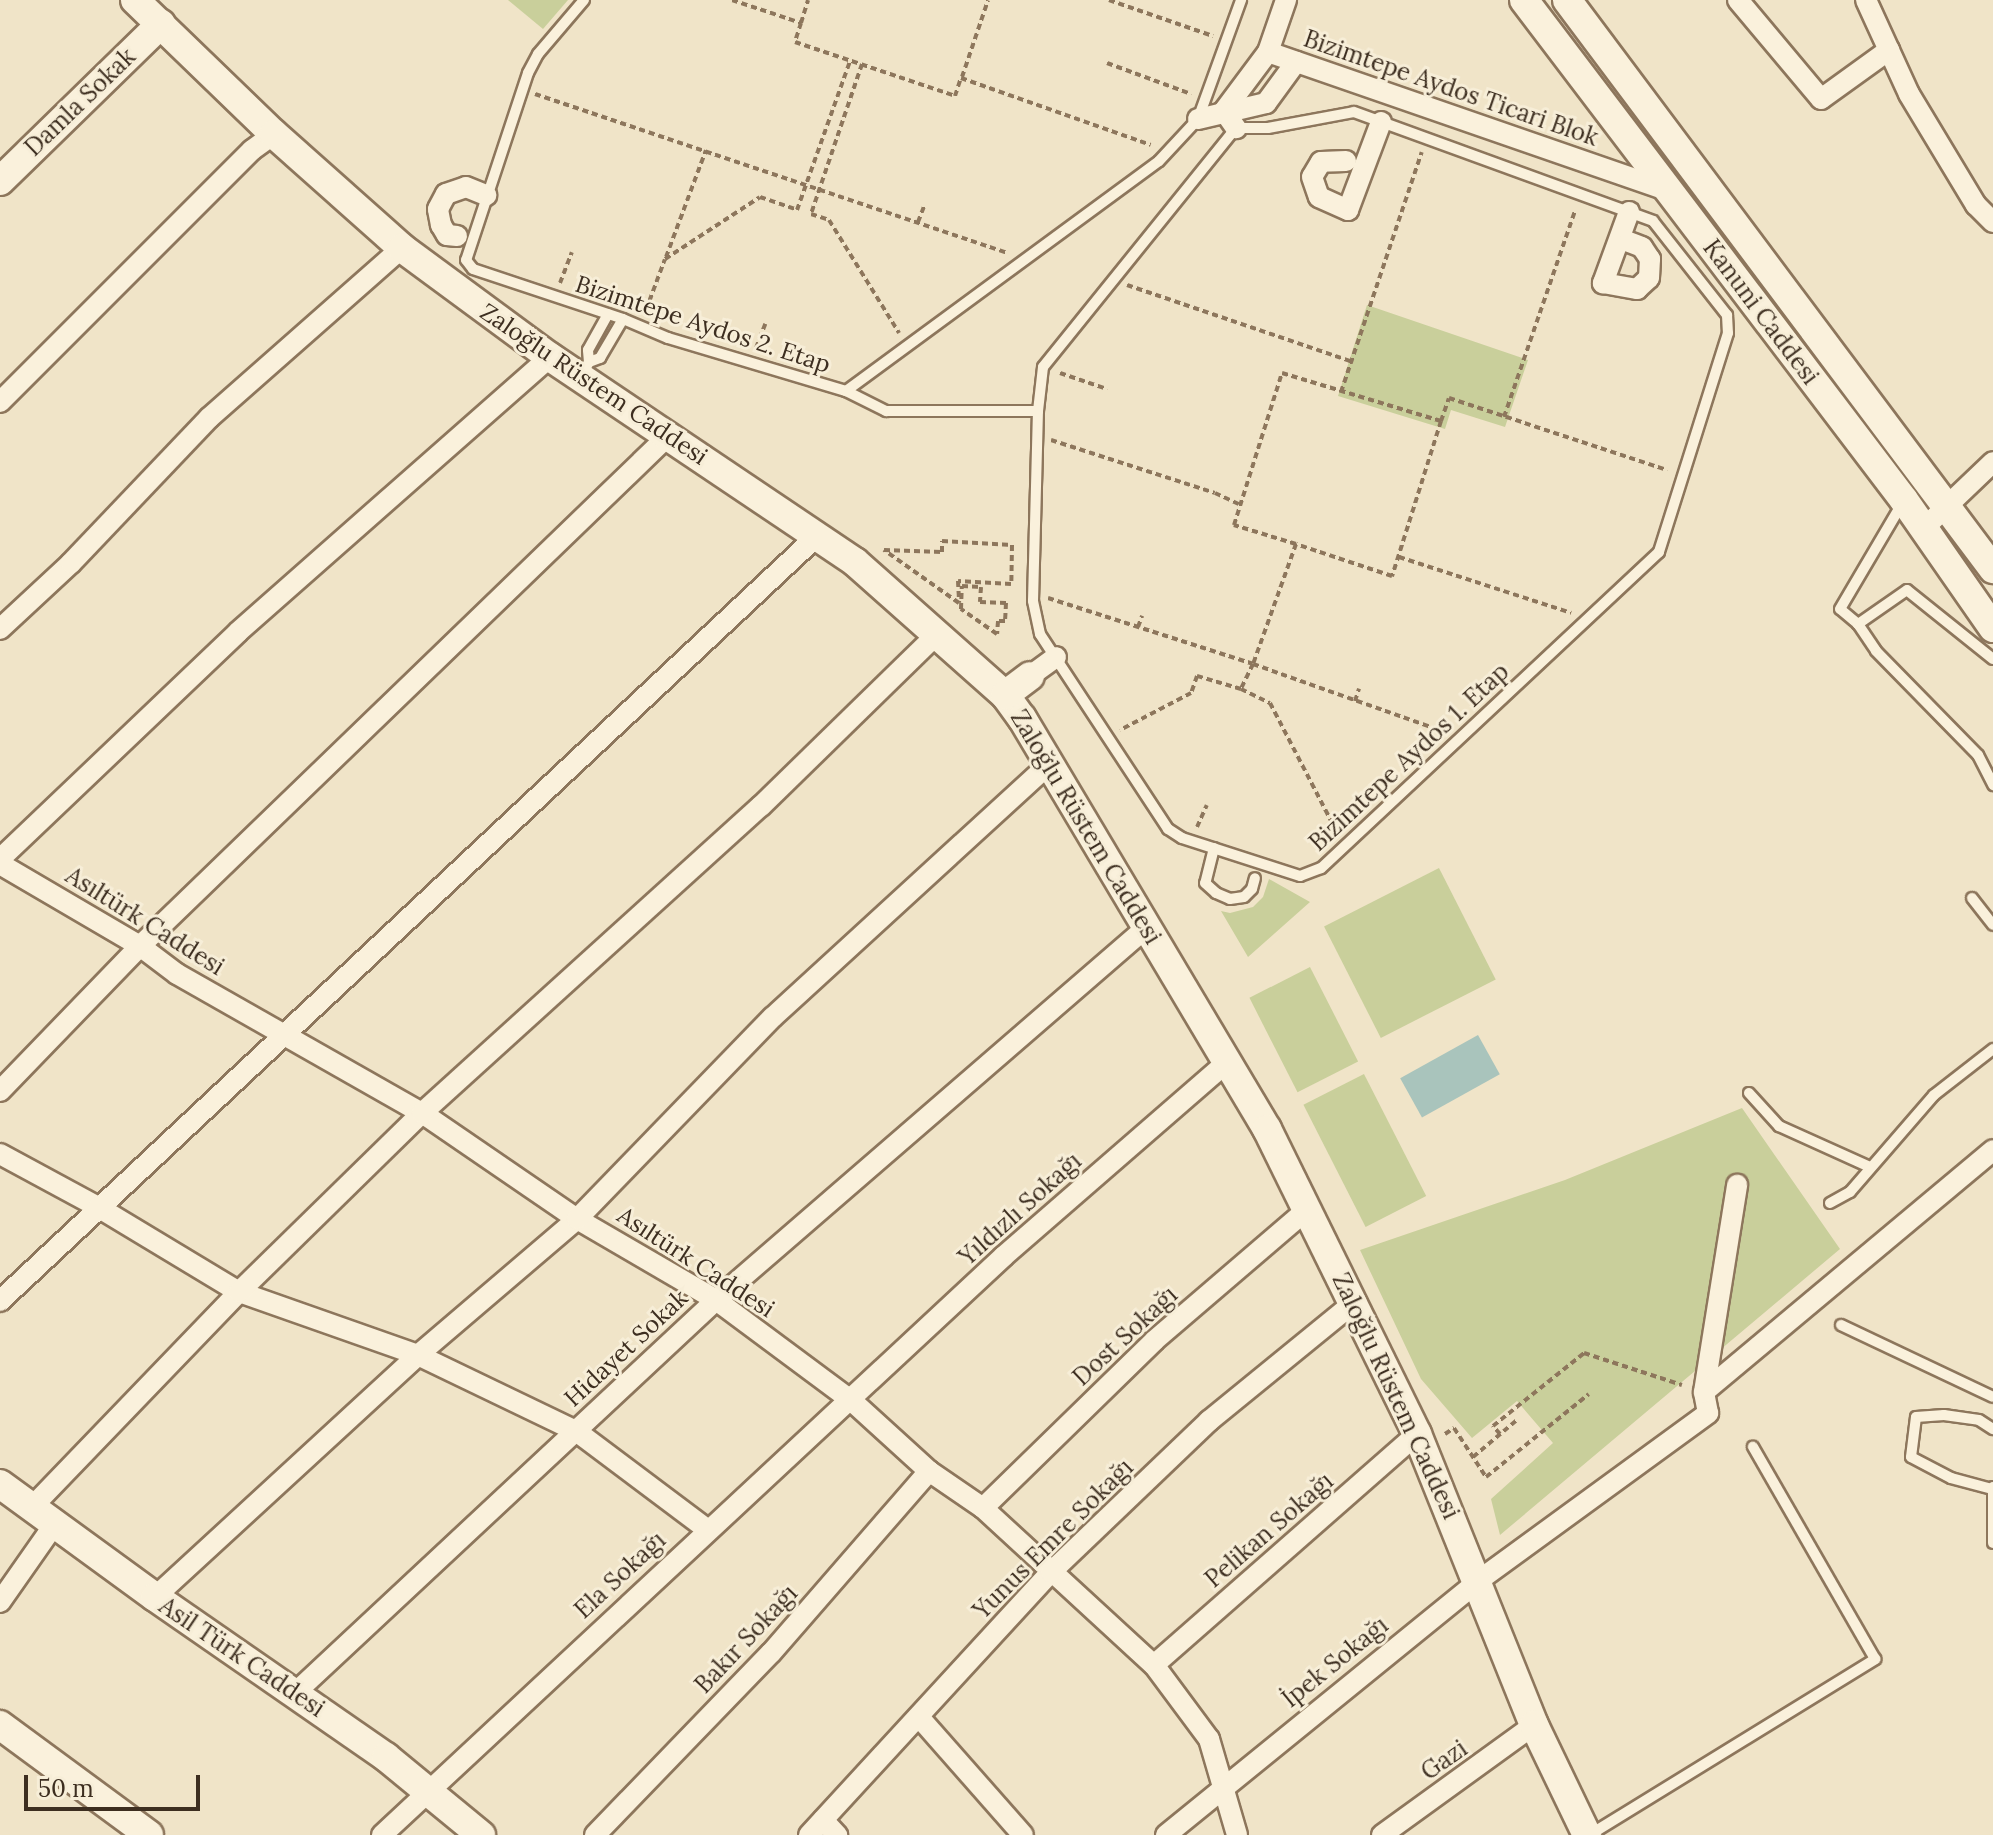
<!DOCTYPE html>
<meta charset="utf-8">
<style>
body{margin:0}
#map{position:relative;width:1993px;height:1835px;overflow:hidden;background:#f0e4c8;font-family:Lora,serif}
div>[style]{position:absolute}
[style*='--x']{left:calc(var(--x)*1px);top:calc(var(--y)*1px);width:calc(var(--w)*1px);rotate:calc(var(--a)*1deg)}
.green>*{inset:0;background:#c9cf9b;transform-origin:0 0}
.water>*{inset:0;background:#a9c4bc;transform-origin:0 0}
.path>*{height:4px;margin-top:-2px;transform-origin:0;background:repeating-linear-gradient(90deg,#8d765c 0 6px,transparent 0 10px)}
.roads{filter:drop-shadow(2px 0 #8d765c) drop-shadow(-2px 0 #8d765c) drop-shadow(0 2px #8d765c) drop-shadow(0 -2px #8d765c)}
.lane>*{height:10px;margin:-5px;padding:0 5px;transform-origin:5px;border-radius:5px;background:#faf1dc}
.street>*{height:20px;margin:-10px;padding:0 10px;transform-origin:10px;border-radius:10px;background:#faf1dc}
.secondary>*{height:28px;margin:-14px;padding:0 14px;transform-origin:14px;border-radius:14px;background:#faf1dc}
span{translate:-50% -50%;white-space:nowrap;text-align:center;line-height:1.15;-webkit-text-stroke:6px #f7eed8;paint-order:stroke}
.street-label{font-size:24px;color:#3d2e20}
.scale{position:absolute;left:24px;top:1775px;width:176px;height:36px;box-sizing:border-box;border:4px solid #3d2e20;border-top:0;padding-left:10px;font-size:24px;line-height:28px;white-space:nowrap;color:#3d2e20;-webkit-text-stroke:6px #f7eed8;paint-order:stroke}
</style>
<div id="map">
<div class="green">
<div style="clip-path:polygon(508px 0,568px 0,543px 29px)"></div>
<div style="clip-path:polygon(1367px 305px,1528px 360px,1505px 427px,1451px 410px,1445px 429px,1338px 396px)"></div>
<div style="left:1439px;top:868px;width:125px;height:129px;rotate:63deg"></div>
<div style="clip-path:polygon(1269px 879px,1310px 902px,1248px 957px,1221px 911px,1230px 913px,1253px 907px,1263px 897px)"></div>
<div style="left:1310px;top:967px;width:106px;height:68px;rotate:63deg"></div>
<div style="left:1364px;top:1074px;width:137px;height:68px;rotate:63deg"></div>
<div style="clip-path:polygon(1742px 1108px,1840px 1249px,1500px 1535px,1491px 1499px,1553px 1443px,1517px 1401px,1472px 1438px,1421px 1379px,1360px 1250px,1565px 1180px)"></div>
</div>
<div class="water">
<div style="left:1478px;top:1035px;width:45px;height:89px;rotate:61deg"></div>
</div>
<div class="path">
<div style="--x:732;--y:0;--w:73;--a:18.4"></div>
<div style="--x:801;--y:23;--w:20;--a:108"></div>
<div style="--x:795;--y:42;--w:169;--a:18.6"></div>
<div style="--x:955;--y:96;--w:19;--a:-72"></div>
<div style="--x:961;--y:78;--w:201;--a:19.4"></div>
<div style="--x:1109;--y:0;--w:110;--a:19.1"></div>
<div style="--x:801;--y:23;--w:24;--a:-73"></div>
<div style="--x:1107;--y:63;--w:90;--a:20.3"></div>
<div style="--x:862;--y:64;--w:158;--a:108.8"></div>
<div style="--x:811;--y:214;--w:19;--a:18"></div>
<div style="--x:829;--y:220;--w:133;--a:58.2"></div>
<div style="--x:962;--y:77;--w:81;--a:-71.3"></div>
<div style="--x:535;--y:94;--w:499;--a:18.6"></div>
<div style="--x:918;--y:222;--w:17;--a:-69"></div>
<div style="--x:666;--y:257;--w:114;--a:-69.5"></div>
<div style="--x:560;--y:283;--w:33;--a:-69"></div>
<div style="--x:1127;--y:285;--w:236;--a:18.8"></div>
<div style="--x:646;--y:310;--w:54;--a:-69.6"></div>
<div style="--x:665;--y:259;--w:113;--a:-33.1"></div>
<div style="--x:760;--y:197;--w:39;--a:19"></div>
<div style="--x:797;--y:210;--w:158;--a:-70.4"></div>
<div style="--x:756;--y:348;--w:26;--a:-69"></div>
<div style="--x:1060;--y:373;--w:50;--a:18.8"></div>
<div style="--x:1341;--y:392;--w:253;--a:-71.4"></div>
<div style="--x:1504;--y:417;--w:218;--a:-71"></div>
<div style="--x:1441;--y:421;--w:24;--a:-71"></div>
<div style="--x:1449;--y:398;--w:230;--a:18.3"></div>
<div style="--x:1051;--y:440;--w:172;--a:17.9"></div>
<div style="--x:1215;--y:493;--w:29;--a:25"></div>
<div style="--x:942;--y:541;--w:70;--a:3.3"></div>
<div style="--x:1012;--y:545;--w:39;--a:91"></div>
<div style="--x:1011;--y:584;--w:53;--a:-176.8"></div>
<div style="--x:958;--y:581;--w:22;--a:87"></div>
<div style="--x:959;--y:603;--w:92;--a:-144.8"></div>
<div style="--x:884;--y:550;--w:58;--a:2"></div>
<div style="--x:942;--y:552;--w:11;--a:-90"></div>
<div style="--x:1296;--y:544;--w:65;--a:-163"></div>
<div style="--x:1234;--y:525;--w:159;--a:-72.5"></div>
<div style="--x:1282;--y:373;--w:166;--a:16.8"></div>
<div style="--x:1441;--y:421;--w:163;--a:107.5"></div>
<div style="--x:1392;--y:576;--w:101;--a:-161.6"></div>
<div style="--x:1296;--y:544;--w:127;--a:109.7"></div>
<div style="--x:1253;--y:664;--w:204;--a:19.5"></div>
<div style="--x:1399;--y:557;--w:181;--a:18"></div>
<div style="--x:962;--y:586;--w:19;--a:3"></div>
<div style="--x:981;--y:587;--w:15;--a:94"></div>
<div style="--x:980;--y:602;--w:26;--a:2"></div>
<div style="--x:1006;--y:603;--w:18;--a:93"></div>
<div style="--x:1005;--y:621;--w:7;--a:180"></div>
<div style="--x:998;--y:621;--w:13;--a:94"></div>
<div style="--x:997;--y:634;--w:44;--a:-145.2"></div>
<div style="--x:961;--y:609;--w:23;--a:-88"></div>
<div style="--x:1048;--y:598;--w:215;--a:17.8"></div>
<div style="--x:1253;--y:664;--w:28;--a:116"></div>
<div style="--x:1241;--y:689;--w:46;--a:-163.5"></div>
<div style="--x:1197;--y:676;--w:18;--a:109"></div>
<div style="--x:1191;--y:693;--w:80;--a:152.5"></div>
<div style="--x:1138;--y:627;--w:12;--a:-70"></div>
<div style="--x:1241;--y:689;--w:32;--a:26"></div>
<div style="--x:1270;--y:703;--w:145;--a:62.6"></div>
<div style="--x:1355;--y:701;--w:13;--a:-72"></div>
<div style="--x:1197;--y:827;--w:24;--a:-66"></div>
<div style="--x:1445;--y:1434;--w:11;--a:-34"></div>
<div style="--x:1454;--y:1428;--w:59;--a:56.9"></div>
<div style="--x:1486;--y:1477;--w:132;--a:-38.9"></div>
<div style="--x:1500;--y:1434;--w:11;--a:-131"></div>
<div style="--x:1493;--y:1426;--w:117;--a:-38.7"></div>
<div style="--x:1584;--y:1353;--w:103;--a:18.1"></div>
<div style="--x:1473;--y:1457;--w:57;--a:-40.1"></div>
</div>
<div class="roads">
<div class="lane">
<div style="--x:584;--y:0;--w:71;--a:130.4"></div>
<div style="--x:538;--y:54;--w:21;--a:118"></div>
<div style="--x:528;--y:73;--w:197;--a:108.3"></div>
<div style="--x:466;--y:260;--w:11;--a:52"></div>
<div style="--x:473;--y:269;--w:158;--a:18.4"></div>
<div style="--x:623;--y:319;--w:49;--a:22.9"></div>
<div style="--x:668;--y:338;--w:186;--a:16.6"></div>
<div style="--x:846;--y:391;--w:388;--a:-36.3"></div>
<div style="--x:1159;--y:161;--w:57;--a:-47.1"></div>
<div style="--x:1198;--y:119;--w:127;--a:-70.1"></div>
<div style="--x:1354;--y:112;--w:318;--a:20"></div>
<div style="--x:1653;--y:221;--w:120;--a:51.8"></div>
<div style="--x:1727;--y:315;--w:18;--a:87"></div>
<div style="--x:1728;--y:333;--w:230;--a:107.5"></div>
<div style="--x:1659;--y:552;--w:463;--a:136.9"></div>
<div style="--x:1321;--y:868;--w:22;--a:159"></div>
<div style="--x:1300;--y:876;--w:124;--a:-162.1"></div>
<div style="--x:1182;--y:838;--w:17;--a:-147"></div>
<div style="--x:1168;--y:829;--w:233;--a:-123.3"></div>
<div style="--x:1040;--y:634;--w:34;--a:-102"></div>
<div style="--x:1033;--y:601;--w:190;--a:-88.5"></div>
<div style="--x:1038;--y:411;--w:44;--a:-83.5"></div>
<div style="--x:1043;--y:367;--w:307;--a:-51.1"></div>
<div style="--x:1236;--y:128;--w:32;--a:0"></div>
<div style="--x:1268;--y:128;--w:87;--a:-10.5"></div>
<div style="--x:589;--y:362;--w:12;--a:-95"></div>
<div style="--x:588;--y:350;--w:41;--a:-60.9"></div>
<div style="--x:581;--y:377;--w:17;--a:-62"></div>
<div style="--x:589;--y:362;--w:12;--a:-20"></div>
<div style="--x:600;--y:358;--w:45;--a:-59.5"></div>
<div style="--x:846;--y:391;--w:45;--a:26.6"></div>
<div style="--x:886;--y:411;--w:152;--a:0"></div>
<div style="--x:1858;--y:624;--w:23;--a:-140"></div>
<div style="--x:1840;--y:609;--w:124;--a:-59.5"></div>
<div style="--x:1993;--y:659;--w:110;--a:-141.3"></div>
<div style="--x:1907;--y:590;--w:60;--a:145.2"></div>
<div style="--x:1858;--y:624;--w:32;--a:56"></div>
<div style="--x:1876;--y:651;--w:146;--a:45.6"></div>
<div style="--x:1978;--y:755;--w:34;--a:63"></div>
<div style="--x:1214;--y:848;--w:36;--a:104"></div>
<div style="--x:1205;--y:883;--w:15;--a:42"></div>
<div style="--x:1216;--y:893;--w:15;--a:23"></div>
<div style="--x:1230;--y:899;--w:14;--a:-8"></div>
<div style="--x:1244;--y:897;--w:11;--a:-45"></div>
<div style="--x:1252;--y:889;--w:11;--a:-75"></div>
<div style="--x:1972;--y:898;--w:34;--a:52"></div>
<div style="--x:1749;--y:1093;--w:45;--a:47.7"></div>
<div style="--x:1779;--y:1126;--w:100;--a:24.3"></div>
<div style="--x:1830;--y:1203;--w:23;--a:-29"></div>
<div style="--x:1850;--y:1192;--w:128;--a:-49.1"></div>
<div style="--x:1934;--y:1095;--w:75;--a:-37.9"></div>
<div style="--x:1841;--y:1325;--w:168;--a:25.3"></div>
<div style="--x:1993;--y:1487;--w:56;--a:90"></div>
<div style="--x:1992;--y:1489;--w:42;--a:-165"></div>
<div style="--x:1951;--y:1478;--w:45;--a:-152.3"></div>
<div style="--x:1911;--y:1457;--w:40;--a:-82.9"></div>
<div style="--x:1916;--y:1417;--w:28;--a:-4"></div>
<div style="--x:1944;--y:1415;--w:35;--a:8"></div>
<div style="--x:1979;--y:1420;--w:17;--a:33"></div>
<div style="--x:1591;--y:1834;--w:334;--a:-31.6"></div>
<div style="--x:1875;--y:1659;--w:245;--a:-119.9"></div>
</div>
<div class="street">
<div style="--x:1286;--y:0;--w:55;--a:109.1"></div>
<div style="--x:1268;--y:52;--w:424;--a:19.1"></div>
<div style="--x:1738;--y:0;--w:129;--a:50"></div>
<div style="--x:1821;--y:99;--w:84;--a:-35.8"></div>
<div style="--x:1866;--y:0;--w:103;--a:65.4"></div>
<div style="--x:1909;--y:94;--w:130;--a:58.9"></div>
<div style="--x:1976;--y:205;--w:24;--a:45"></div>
<div style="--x:1224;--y:111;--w:74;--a:-53.3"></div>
<div style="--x:1224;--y:111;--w:21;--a:55"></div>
<div style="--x:1198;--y:119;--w:70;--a:-13.2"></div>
<div style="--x:1266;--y:103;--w:51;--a:-53.8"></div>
<div style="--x:1346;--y:161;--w:25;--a:178"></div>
<div style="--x:1321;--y:162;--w:17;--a:121"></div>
<div style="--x:1312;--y:177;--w:21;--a:71"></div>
<div style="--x:1319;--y:197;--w:32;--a:24"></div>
<div style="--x:1348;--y:210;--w:94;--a:-69.4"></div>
<div style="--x:1629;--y:212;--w:76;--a:110.1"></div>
<div style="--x:1603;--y:283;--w:35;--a:10"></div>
<div style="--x:1637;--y:289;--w:16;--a:-43"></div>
<div style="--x:1649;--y:278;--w:19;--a:-87"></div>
<div style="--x:1650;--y:259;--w:14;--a:-124"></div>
<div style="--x:1642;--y:247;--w:14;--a:-159"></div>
<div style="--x:457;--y:236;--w:10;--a:-174"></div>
<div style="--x:447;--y:235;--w:12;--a:-121"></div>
<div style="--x:441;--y:225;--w:16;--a:-101"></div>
<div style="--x:438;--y:209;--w:17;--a:-62"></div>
<div style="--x:446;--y:194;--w:21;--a:-19"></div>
<div style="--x:466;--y:187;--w:22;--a:22"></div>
<div style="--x:0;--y:402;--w:356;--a:-45"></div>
<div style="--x:252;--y:150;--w:27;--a:-36"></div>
<div style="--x:1924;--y:528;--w:95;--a:-43.7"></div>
<div style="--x:0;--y:629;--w:97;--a:-42.9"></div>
<div style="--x:71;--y:563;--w:200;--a:-46.4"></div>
<div style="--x:209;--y:418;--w:257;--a:-41.4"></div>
<div style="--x:1030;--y:676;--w:32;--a:-36"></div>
<div style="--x:0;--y:859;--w:329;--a:-43.6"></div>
<div style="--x:238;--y:632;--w:416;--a:-41.4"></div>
<div style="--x:0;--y:864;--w:162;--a:30.4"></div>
<div style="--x:140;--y:946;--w:46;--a:37.1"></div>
<div style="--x:177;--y:974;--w:282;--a:29.6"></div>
<div style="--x:422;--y:1113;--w:188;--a:34.4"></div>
<div style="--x:577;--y:1219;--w:161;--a:30.2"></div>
<div style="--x:716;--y:1300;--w:169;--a:36.6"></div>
<div style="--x:852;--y:1401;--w:104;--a:42.3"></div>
<div style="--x:929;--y:1471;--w:65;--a:34.4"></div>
<div style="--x:983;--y:1508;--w:232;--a:42.6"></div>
<div style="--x:1154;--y:1665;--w:92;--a:53.4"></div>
<div style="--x:1209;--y:1739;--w:100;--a:73.7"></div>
<div style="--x:0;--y:1091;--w:202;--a:-46"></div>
<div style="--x:140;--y:946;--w:736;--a:-44.01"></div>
<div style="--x:0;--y:1154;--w:111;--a:28.4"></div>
<div style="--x:98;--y:1207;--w:165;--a:31.1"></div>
<div style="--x:239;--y:1292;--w:190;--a:19.4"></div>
<div style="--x:418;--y:1355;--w:175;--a:25.7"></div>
<div style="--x:576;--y:1431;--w:165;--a:36.9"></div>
<div style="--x:0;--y:1301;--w:1119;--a:-43.12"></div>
<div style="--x:1704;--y:1392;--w:210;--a:-80.9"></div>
<div style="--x:32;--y:1507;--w:298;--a:-46.1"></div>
<div style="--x:239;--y:1292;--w:256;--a:-44.4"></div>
<div style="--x:422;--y:1113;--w:457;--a:-42.2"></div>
<div style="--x:761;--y:806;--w:246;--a:-44.3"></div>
<div style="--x:983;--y:1508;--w:240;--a:-44.3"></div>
<div style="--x:1155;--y:1340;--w:201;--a:-40.6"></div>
<div style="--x:155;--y:1597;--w:357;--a:-42.6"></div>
<div style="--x:418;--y:1355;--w:209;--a:-40.5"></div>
<div style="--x:577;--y:1219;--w:281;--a:-45.9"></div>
<div style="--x:773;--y:1017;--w:373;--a:-42.5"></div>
<div style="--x:0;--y:1602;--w:94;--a:-55"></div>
<div style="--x:1154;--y:1665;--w:350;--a:-41.3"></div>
<div style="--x:295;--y:1693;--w:576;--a:-43.03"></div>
<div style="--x:716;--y:1300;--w:570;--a:-40.87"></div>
<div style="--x:919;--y:1717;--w:157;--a:48.6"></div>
<div style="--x:823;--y:1820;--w:21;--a:47"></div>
<div style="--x:382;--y:1835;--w:850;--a:-42.95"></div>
<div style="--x:1004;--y:1256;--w:296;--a:-41"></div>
<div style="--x:595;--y:1835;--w:253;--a:-46"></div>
<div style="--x:771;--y:1653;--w:241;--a:-49"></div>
<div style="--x:809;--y:1835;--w:357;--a:-47.4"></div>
<div style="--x:1051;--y:1572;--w:219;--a:-43.7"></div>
<div style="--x:1209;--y:1421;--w:188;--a:-39.2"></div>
<div style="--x:1166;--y:1835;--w:402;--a:-39.1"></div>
<div style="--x:1478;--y:1581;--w:285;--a:-36.1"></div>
<div style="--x:1708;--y:1413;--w:21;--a:-101"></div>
<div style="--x:1704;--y:1392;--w:377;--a:-39.9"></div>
<div style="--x:1382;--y:1835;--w:188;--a:-35.9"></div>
</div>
<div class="secondary">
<div style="--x:135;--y:0;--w:193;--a:44"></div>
<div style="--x:274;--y:134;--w:171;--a:41.7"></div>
<div style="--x:402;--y:248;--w:184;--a:36.4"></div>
<div style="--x:550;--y:357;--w:367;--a:33.9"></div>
<div style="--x:855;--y:562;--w:200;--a:41.6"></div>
<div style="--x:1005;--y:695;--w:29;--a:54"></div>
<div style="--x:1022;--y:718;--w:478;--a:59.2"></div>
<div style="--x:1267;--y:1129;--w:340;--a:63.8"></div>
<div style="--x:1417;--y:1434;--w:314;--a:68.1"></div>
<div style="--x:1534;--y:1725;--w:122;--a:64.3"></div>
<div style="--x:1524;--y:0;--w:628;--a:52.77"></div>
<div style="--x:1904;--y:500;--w:156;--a:55.2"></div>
<div style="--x:1567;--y:0;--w:711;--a:53.18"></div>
<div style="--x:0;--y:181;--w:225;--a:-44.3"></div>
<div style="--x:1005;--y:695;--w:31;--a:-37"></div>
<div style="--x:0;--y:1484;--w:192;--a:36.1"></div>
<div style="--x:155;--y:1597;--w:281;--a:34.7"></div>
<div style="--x:386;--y:1757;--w:123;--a:39.4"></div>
<div style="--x:0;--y:1725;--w:185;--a:36.4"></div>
</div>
</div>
<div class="street-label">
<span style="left:1451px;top:88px;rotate:19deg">Bizimtepe Aydos Ticari Blok</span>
<span style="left:80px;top:102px;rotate:-44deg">Damla Sokak</span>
<span style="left:1761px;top:312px;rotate:53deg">Kanuni Caddesi</span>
<span style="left:703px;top:324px;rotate:18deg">Bizimtepe Aydos 2. Etap</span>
<span style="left:594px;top:384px;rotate:34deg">Zaloğlu Rüstem Caddesi</span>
<span style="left:1409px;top:757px;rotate:-43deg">Bizimtepe Aydos 1. Etap</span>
<span style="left:1086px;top:827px;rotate:59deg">Zaloğlu Rüstem Caddesi</span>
<span style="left:145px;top:921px;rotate:32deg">Asıltürk Caddesi</span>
<span style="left:1020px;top:1209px;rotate:-42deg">Yıldızlı Sokağı</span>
<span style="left:696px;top:1262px;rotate:33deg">Asıltürk Caddesi</span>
<span style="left:1125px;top:1336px;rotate:-43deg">Dost Sokağı</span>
<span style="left:626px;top:1348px;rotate:-43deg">Hidayet Sokak</span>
<span style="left:1396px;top:1396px;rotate:65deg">Zaloğlu Rüstem Caddesi</span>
<span style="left:1269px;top:1530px;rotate:-41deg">Pelikan Sokağı</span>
<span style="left:1053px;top:1539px;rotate:-45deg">Yunus Emre Sokağı</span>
<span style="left:620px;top:1575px;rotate:-43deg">Ela Sokağı</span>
<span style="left:746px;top:1639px;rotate:-47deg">Bakır Sokağı</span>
<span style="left:242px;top:1657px;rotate:34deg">Asil Türk Caddesi</span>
<span style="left:1335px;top:1662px;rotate:-39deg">İpek Sokağı</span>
<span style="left:1444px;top:1760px;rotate:-35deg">Gazi</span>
</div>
<div class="scale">50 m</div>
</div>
